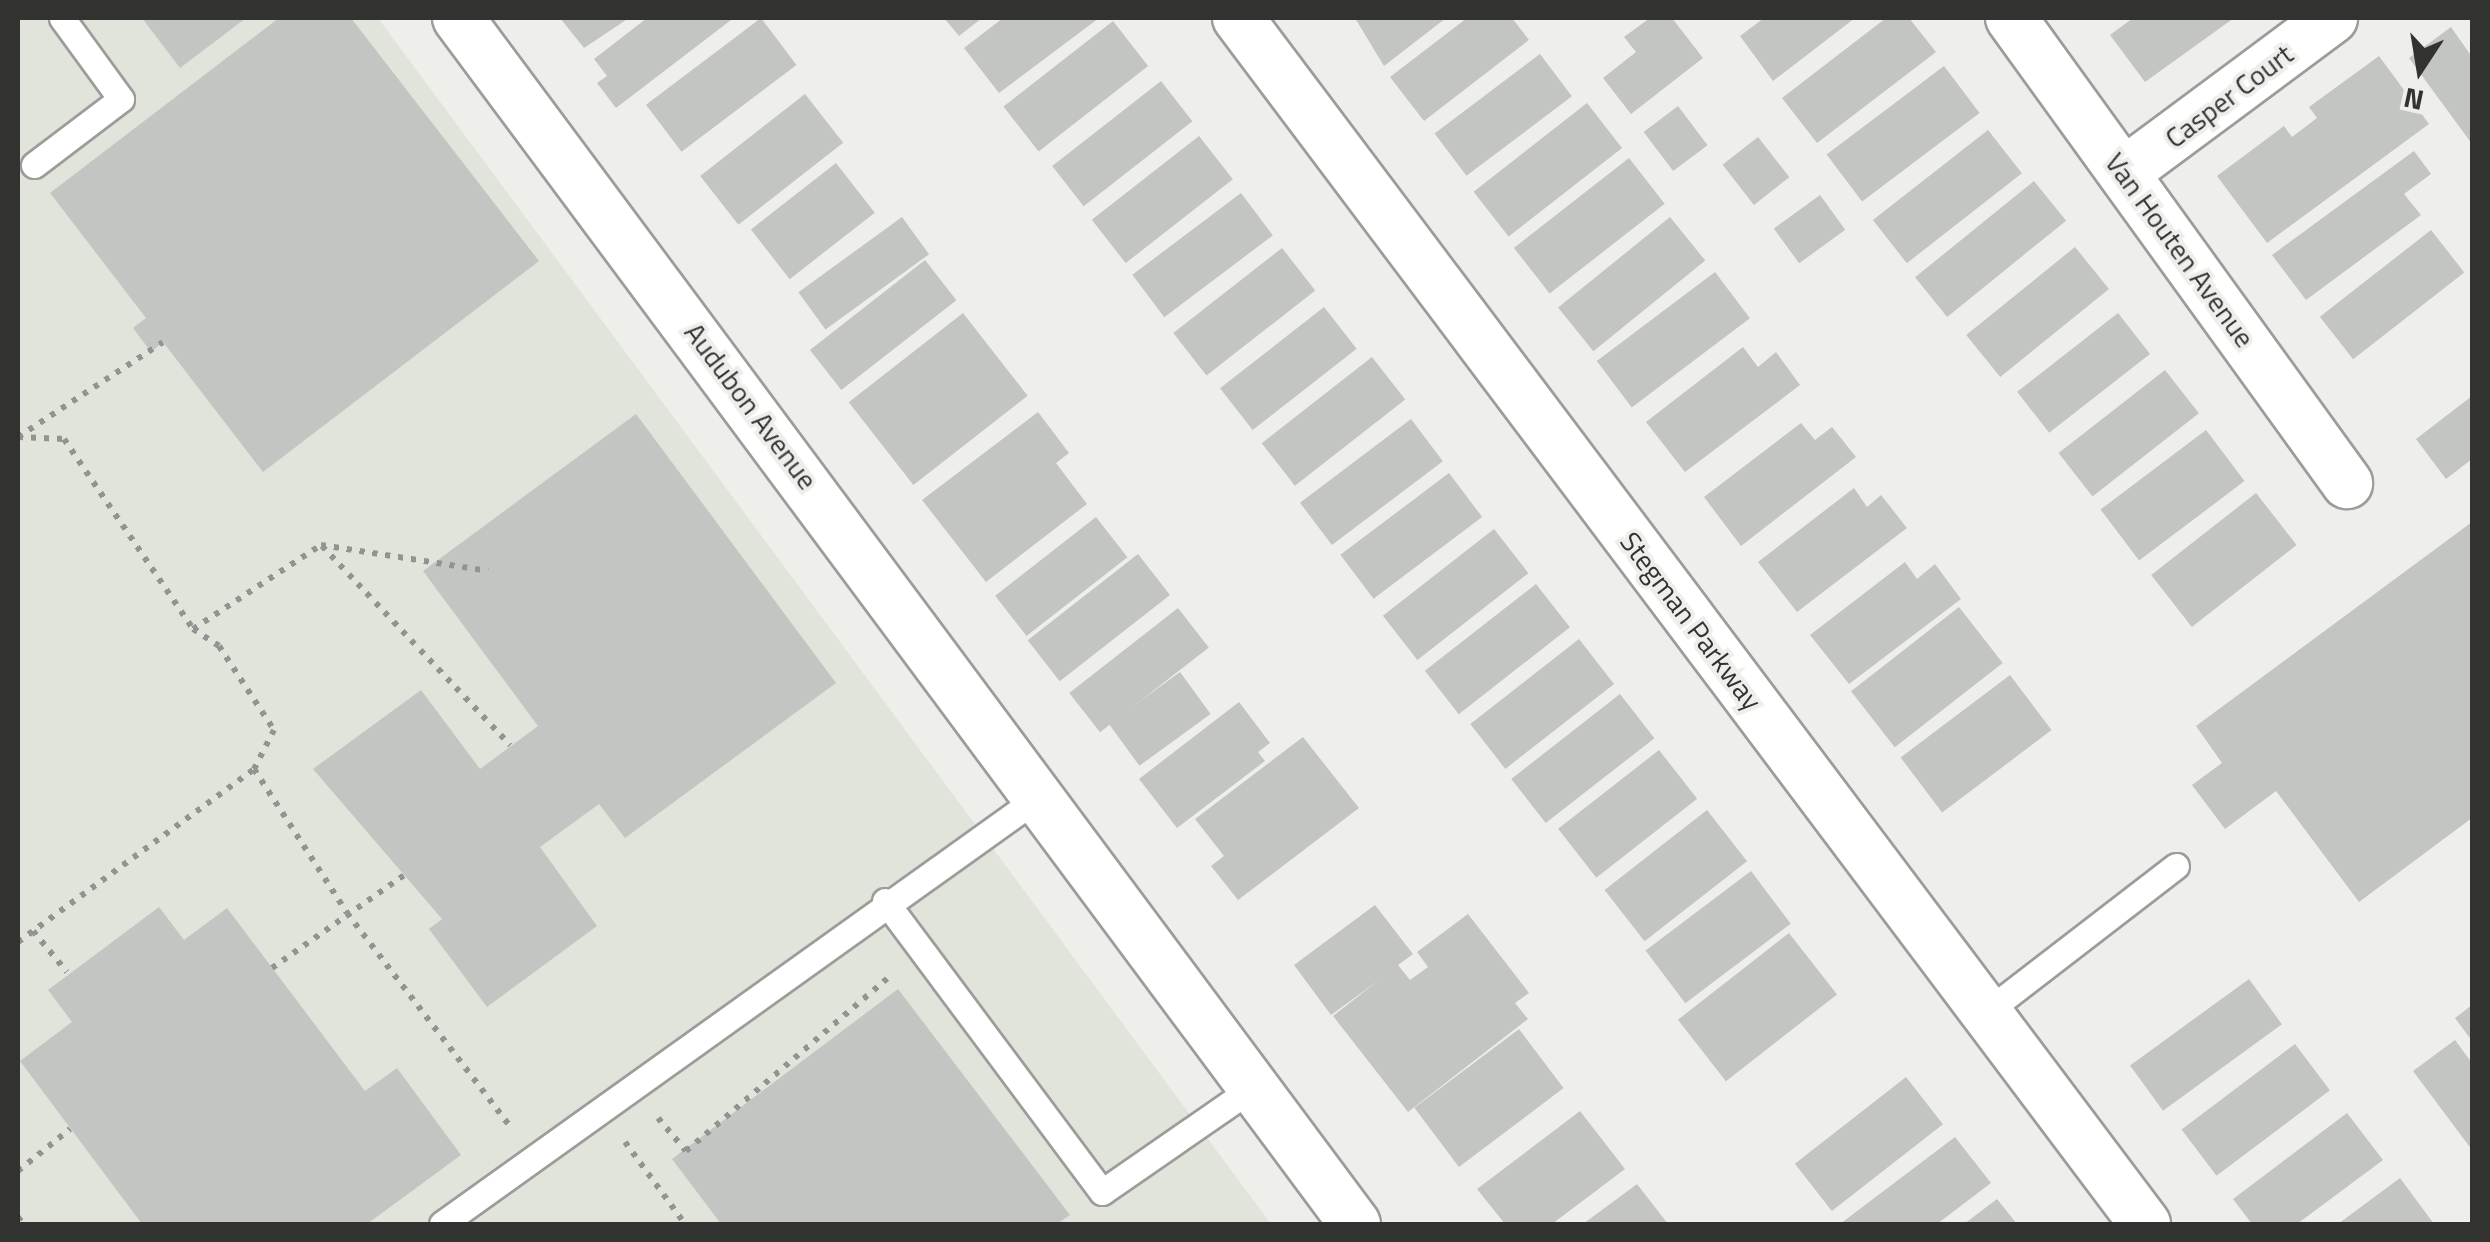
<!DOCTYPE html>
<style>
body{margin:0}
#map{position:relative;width:2490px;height:1242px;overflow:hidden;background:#eeefeb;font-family:"Titillium Web",sans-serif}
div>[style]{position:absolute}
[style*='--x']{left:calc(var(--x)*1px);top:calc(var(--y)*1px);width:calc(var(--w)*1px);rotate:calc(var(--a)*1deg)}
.built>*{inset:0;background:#e1e4da}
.building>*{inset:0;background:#c3c5c2;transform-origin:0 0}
.path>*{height:6px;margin-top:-3px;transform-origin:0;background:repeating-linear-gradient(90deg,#939491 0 5px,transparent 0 13px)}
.roads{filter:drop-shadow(2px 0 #9c9d9a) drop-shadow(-2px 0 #9c9d9a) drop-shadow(0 2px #9c9d9a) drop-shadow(0 -2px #9c9d9a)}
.service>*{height:25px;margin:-12.5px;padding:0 12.5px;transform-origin:12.5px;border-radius:12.5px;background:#fff}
.minor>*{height:50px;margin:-25px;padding:0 25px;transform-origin:25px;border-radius:25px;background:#fff}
span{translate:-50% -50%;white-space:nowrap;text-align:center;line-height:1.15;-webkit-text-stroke:8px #eeefeb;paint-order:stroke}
.street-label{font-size:28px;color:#323331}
.frame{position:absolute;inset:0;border:20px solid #323331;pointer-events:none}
.north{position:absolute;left:2370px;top:20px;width:100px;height:100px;-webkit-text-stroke:8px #eeefeb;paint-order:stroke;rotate:192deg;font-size:28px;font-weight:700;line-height:40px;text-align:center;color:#323331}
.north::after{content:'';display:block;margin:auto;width:35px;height:45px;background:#323331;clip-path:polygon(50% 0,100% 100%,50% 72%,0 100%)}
</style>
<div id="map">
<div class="built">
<div style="clip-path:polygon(18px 18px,378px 18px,1271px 1224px,18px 1224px)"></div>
</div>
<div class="building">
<div style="clip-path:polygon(142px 18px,246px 18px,180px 68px)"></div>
<div style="clip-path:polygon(279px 18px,351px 18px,539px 261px,263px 472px,163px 342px,151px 352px,133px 328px,146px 318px,50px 193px)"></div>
<div style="clip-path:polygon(560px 18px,629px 18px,584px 48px)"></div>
<div style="clip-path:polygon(647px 18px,731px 20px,616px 108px,597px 83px,607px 76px,594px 59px)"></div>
<div style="left:761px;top:18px;width:59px;height:144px;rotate:53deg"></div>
<div style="clip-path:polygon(944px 18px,982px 18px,959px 36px)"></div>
<div style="clip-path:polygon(1003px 18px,1099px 18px,999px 93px,964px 48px)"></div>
<div style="clip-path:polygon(1355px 18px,1446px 18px,1384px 66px)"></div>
<div style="clip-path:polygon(1467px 18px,1512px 18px,1529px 40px,1424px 121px,1390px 77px)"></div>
<div style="clip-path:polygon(1650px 18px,1672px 18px,1703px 58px,1631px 114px,1603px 78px,1636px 52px,1624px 37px)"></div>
<div style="clip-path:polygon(1764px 18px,1855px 18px,1773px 81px,1740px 36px)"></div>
<div style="clip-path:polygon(1886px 18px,1909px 18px,1936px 52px,1817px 143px,1782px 98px)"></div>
<div style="clip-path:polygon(2133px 18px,2234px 18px,2145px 82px,2110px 35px)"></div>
<div style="left:1113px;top:21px;width:57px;height:139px;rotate:52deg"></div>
<div style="clip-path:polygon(2451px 27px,2472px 57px,2472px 144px,2409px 58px)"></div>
<div style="left:1540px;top:54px;width:53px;height:132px;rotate:53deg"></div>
<div style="clip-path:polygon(2379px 56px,2429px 124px,2267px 243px,2217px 176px,2284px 126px,2292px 137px,2317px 118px,2309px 107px)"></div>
<div style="left:1944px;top:66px;width:59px;height:147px;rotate:53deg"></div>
<div style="left:1161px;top:81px;width:51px;height:138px;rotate:52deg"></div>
<div style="left:805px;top:94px;width:62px;height:133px;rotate:52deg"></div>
<div style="left:1587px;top:103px;width:57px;height:144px;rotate:52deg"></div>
<div style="left:1678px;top:106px;width:49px;height:43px;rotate:53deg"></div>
<div style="left:1988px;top:130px;width:55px;height:146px;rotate:52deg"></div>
<div style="left:1199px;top:136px;width:55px;height:136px;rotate:52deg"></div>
<div style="left:1758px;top:137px;width:51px;height:45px;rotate:52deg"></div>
<div style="clip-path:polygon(2414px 151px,2431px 174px,2404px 194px,2421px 215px,2306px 300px,2272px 255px)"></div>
<div style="left:1629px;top:158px;width:58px;height:146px;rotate:52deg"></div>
<div style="left:836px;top:163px;width:63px;height:108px;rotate:52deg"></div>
<div style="left:2034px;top:181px;width:51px;height:153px;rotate:51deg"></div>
<div style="left:1241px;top:193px;width:53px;height:136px;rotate:53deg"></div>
<div style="left:1820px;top:195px;width:43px;height:57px;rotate:54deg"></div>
<div style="left:902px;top:217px;width:46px;height:128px;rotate:54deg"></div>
<div style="left:1670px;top:217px;width:56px;height:144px;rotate:51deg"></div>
<div style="left:2431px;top:230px;width:54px;height:141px;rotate:52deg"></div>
<div style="left:2075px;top:247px;width:54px;height:140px;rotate:51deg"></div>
<div style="left:1282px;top:248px;width:54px;height:138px;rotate:52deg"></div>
<div style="left:925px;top:260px;width:51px;height:146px;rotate:52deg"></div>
<div style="left:1715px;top:272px;width:58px;height:148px;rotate:53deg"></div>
<div style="left:1324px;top:307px;width:53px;height:132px;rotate:52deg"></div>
<div style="left:963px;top:313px;width:105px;height:145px;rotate:52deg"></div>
<div style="left:2118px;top:313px;width:52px;height:128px;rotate:52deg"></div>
<div style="clip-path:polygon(1743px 347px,1758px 367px,1776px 352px,1800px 385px,1685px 472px,1646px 422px)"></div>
<div style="left:1372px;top:357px;width:54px;height:140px;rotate:52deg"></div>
<div style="left:2165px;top:370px;width:55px;height:135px;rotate:52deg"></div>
<div style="clip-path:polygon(2472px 396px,2472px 459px,2446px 479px,2416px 439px)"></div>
<div style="clip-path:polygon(1038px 412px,1069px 453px,1056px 463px,1087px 504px,986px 582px,922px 500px)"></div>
<div style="clip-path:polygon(636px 414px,836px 683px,625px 838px,599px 804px,540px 847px,597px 926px,487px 1007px,429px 929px,442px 919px,313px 769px,421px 690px,480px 769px,538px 726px,423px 571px)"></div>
<div style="left:1411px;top:419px;width:53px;height:139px;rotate:53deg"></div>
<div style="clip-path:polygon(1801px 423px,1815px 440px,1832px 427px,1856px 457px,1741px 546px,1704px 497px)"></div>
<div style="left:2206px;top:430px;width:64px;height:132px;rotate:53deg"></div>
<div style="left:1449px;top:473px;width:55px;height:136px;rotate:53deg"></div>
<div style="clip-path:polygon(1854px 488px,1867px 507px,1881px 495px,1907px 528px,1797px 612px,1758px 562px)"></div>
<div style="left:2256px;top:493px;width:66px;height:133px;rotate:52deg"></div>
<div style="left:1096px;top:517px;width:51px;height:128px;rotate:52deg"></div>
<div style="clip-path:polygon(2472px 522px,2472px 818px,2359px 902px,2276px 791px,2225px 829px,2192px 785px,2222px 763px,2196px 726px)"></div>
<div style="left:1494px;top:529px;width:56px;height:141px;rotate:52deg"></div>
<div style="left:1138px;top:554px;width:52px;height:140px;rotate:52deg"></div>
<div style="clip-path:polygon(1905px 562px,1917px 579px,1935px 564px,1961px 599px,1849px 684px,1810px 635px)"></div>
<div style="left:1536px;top:584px;width:55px;height:141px;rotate:52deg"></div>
<div style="left:1959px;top:607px;width:71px;height:137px;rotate:52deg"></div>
<div style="left:1178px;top:608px;width:50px;height:138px;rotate:52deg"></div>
<div style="left:1579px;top:639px;width:57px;height:138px;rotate:52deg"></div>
<div style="left:1180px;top:672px;width:52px;height:88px;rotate:54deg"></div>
<div style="left:2010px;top:675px;width:69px;height:137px;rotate:53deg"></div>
<div style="left:1620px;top:694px;width:56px;height:138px;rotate:52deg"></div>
<div style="clip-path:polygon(1239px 702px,1270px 743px,1258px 752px,1265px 761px,1177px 828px,1139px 779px)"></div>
<div style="clip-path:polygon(1303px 737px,1359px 808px,1238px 900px,1211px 866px,1224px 856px,1195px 819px)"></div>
<div style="left:1659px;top:750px;width:62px;height:128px;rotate:52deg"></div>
<div style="left:1707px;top:810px;width:65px;height:130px;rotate:52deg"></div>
<div style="left:1751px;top:871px;width:66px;height:132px;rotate:53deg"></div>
<div style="clip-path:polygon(1375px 905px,1413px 954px,1398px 965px,1410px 980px,1428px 967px,1417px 952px,1468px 914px,1529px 993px,1515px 1003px,1528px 1019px,1408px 1112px,1333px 1016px,1379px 980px,1331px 1015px,1294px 965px)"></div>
<div style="clip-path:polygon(159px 907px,184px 940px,227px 908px,365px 1091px,397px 1068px,461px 1155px,367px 1224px,142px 1224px,20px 1061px,72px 1022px,48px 990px)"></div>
<div style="left:1789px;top:933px;width:78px;height:141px;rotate:52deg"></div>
<div style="left:2249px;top:979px;width:56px;height:147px;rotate:54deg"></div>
<div style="clip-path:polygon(898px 989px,1070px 1215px,1057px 1224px,721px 1224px,672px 1159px)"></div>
<div style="clip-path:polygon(2472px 1005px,2472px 1041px,2455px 1018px)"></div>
<div style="left:1519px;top:1029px;width:74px;height:131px;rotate:53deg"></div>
<div style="clip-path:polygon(2455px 1040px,2472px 1063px,2472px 1150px,2413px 1071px)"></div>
<div style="left:2295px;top:1044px;width:58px;height:142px;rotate:53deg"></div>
<div style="left:1906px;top:1077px;width:60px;height:141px;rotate:52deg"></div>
<div style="clip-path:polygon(1580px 1111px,1625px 1169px,1552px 1224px,1505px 1224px,1477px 1189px)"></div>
<div style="clip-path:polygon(2347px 1113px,2383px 1160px,2297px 1224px,2252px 1224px,2233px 1199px)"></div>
<div style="clip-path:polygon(1955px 1137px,1991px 1183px,1937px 1224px,1840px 1224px)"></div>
<div style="clip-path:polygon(2400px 1178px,2434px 1224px,2338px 1224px)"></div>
<div style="clip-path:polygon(1637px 1184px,1668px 1224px,1583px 1224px)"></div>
<div style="clip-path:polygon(1997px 1199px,2017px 1224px,1964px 1224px)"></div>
</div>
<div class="path">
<div style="--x:18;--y:437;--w:46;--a:2.5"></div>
<div style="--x:64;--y:439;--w:230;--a:55.8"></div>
<div style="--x:193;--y:629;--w:153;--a:-33.3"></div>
<div style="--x:321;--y:545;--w:169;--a:8.8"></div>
<div style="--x:18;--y:437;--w:173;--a:-33.2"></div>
<div style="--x:322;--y:546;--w:274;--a:46.6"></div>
<div style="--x:193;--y:629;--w:31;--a:33"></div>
<div style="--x:219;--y:646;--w:100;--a:56.8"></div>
<div style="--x:274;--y:730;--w:44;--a:117.1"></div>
<div style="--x:254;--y:769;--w:171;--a:57.1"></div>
<div style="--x:347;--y:913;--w:272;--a:52.6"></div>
<div style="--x:33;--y:931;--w:53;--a:50.3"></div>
<div style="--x:18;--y:942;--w:293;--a:-36.2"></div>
<div style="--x:272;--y:968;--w:165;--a:-35.1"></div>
<div style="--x:658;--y:1118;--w:43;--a:49.7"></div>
<div style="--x:686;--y:1151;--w:265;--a:-40.6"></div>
<div style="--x:625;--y:1142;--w:102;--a:53.8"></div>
<div style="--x:18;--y:1171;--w:67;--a:-38.9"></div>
<div style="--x:18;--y:1217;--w:9;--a:54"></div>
</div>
<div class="roads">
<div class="service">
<div style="--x:34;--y:165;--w:109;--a:-37.2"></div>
<div style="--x:121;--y:99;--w:100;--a:-126.1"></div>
<div style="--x:885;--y:901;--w:363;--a:53.3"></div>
<div style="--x:1102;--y:1192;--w:186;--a:-34.7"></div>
<div style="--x:1985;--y:1013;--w:241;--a:-37.6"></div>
<div style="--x:442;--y:1224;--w:739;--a:-35.58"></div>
</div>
<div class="minor">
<div style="--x:458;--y:18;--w:1503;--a:53.36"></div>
<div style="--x:1238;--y:18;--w:1509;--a:53.05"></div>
<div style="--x:2011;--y:18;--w:574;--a:54.15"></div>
<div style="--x:2125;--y:172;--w:258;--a:-36.6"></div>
</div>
</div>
<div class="street-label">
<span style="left:2229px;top:96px;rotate:-37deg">Casper Court</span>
<span style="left:2180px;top:250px;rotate:54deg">Van Houten Avenue</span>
<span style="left:751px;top:406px;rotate:53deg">Audubon Avenue</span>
<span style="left:1691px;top:621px;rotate:53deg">Stegman Parkway</span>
</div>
<div class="frame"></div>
<div class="north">N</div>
</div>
